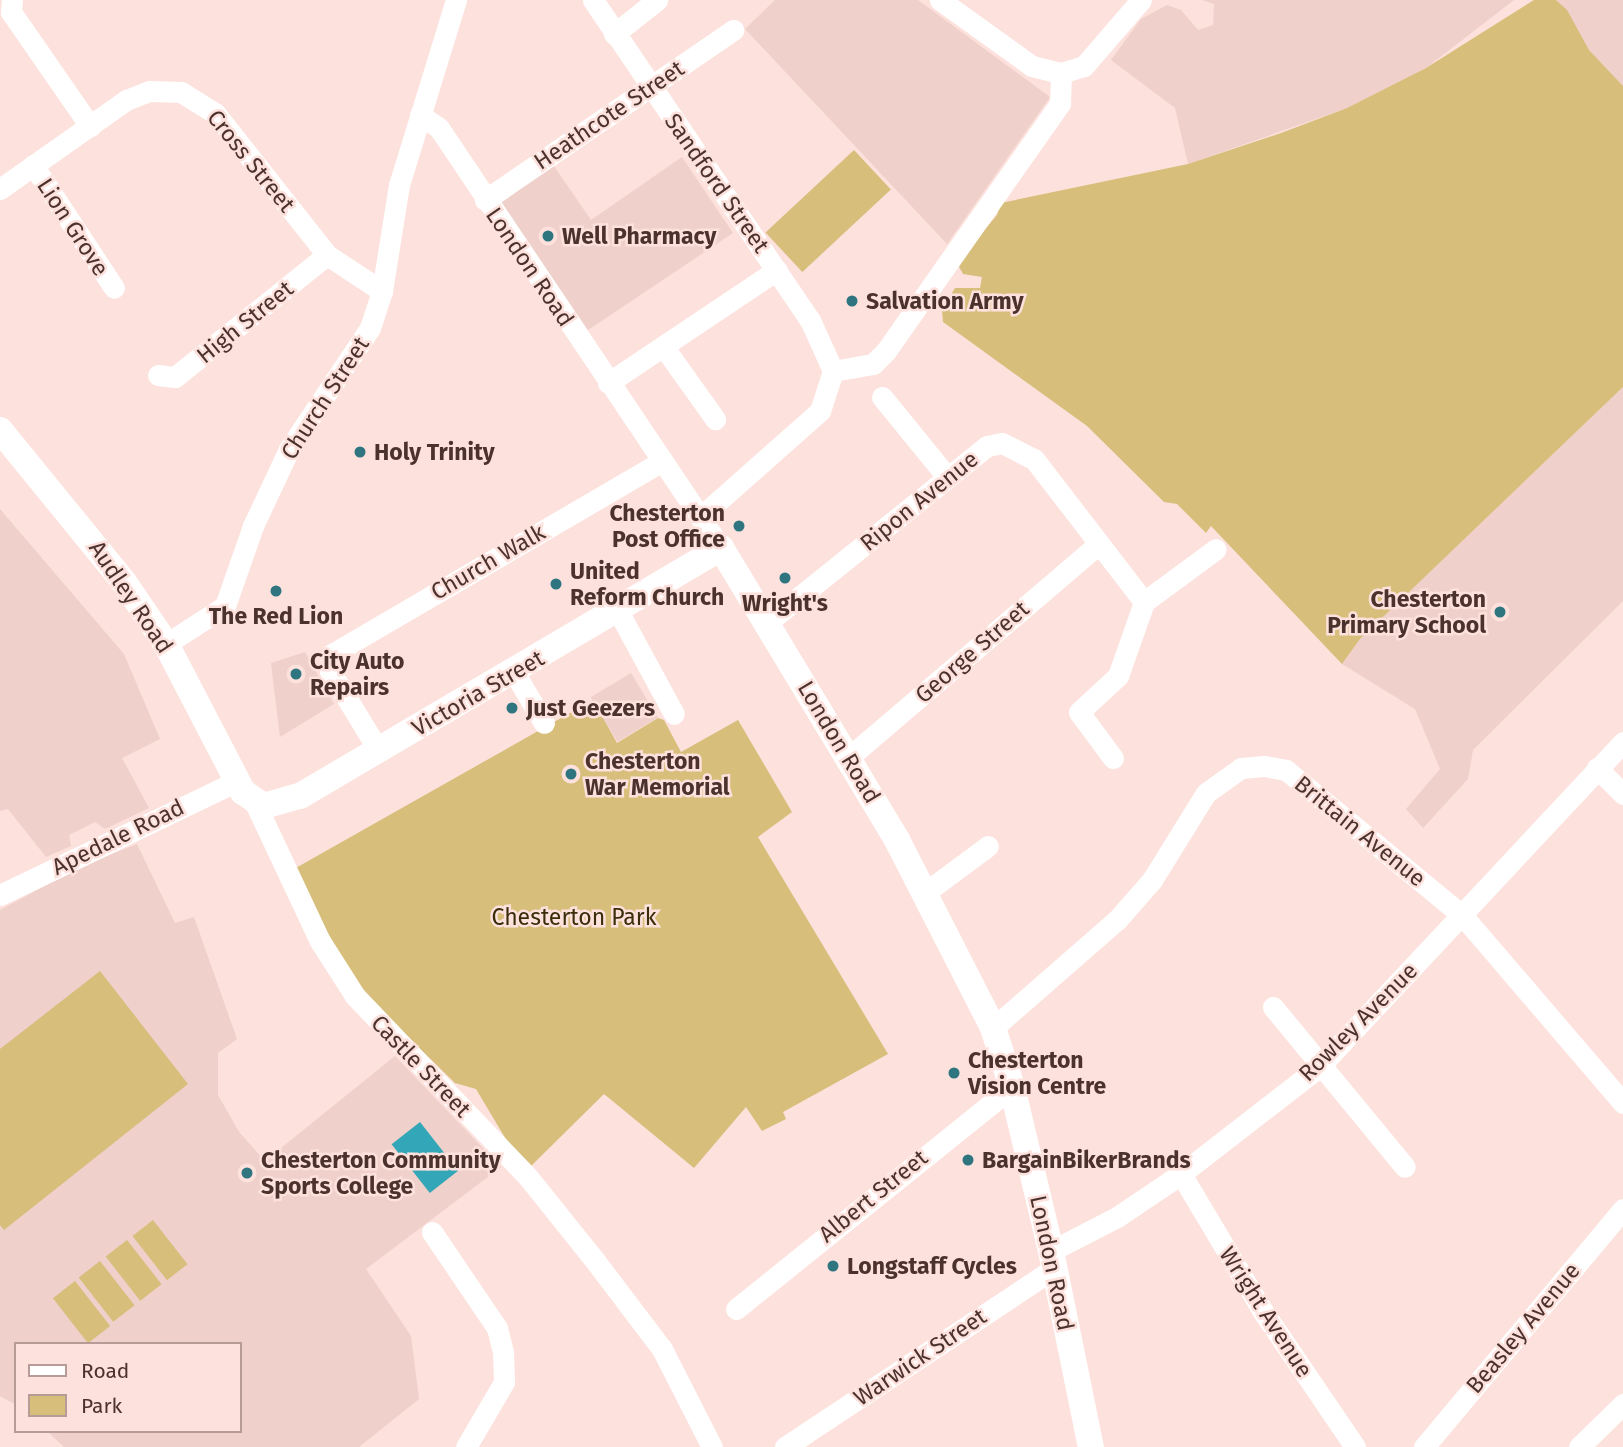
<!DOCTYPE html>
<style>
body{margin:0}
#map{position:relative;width:1623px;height:1447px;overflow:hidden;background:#fde1dc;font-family:"Fira Sans",sans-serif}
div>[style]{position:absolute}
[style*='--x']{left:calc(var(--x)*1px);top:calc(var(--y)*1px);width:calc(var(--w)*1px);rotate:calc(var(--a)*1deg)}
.built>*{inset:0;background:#efd0ca;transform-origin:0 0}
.green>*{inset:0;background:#d7be7b;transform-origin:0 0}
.water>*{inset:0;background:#33a6b7;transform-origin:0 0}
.minor>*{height:21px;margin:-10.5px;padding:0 10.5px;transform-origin:10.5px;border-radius:10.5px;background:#fff}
.major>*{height:26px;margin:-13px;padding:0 13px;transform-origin:13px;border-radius:13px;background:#fff}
.dots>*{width:19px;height:19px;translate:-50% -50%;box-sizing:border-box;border:4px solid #fde1dc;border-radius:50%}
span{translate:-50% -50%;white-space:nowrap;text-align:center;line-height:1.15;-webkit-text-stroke:5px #fde1dc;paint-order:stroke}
.street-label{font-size:23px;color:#4c322d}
.poi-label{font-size:23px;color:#4c322d;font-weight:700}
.left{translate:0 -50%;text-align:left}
.right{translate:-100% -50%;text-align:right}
.park-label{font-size:23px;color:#392d0a}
.legend{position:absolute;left:14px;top:1342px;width:228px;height:91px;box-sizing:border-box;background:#fde1dc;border:2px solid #b69b96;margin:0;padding:9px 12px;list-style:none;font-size:21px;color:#4c322d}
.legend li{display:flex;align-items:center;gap:14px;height:35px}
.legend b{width:35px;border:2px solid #b69b96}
</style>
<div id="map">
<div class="built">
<div style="clip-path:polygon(775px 0,918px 0,1050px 97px,947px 244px,745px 29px)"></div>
<div style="clip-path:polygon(1202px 0,1514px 0,1426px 68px,1347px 108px,1188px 164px,1175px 108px,1111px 60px,1141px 19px,1167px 5px,1181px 10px,1198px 30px,1213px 25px,1214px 4px)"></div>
<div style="clip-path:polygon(1539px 0,1623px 0,1623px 86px,1589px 50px)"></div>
<div style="clip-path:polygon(682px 157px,733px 233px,588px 330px,498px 200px,552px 163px,591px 220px)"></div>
<div style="clip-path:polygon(1623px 387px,1623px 601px,1473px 750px,1468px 779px,1423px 828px,1406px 809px,1440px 769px,1415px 709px,1342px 664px,1360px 639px)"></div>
<div style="clip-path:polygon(0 509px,124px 654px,160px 739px,122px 758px,149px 808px,105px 829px,95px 822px,69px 835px,71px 846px,46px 857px,8px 809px,0 811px)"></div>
<div style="clip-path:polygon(305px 652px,334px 704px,280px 737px,271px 663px)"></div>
<div style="left:631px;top:673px;width:52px;height:47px;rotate:59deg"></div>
<div style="clip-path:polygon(137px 844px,175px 923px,194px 917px,237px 1039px,218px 1053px,218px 1095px,239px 1132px,265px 1161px,395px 1056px,501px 1167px,366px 1269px,411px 1336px,419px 1399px,359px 1447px,64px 1447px,47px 1431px,240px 1431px,240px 1344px,16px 1344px,16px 1405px,0 1396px,0 910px,82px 866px)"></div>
</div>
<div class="green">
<div style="clip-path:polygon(1534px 0,1556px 0,1567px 10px,1589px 50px,1623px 86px,1623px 387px,1360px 639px,1342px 664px,1211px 526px,1206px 533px,1177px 504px,1164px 502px,1087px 426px,943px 322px,942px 309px,955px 288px,980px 288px,982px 277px,963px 274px,957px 263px,997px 215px,1001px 203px,1188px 164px,1281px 133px,1347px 108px,1426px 68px)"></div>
<div style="left:854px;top:150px;width:54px;height:121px;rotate:47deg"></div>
<div style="clip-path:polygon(593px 700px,617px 743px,658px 718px,664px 720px,681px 752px,738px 720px,792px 812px,758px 837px,888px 1054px,783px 1112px,786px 1119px,762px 1131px,746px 1107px,694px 1168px,604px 1094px,531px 1166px,507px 1141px,476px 1089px,455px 1083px,365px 995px,332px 948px,294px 869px)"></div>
<div style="clip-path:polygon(100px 971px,188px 1084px,4px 1230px,0 1225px,0 1049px)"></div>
<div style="left:153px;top:1220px;width:56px;height:26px;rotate:52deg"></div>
<div style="left:127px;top:1240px;width:56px;height:27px;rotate:52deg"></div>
<div style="left:100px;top:1261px;width:56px;height:27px;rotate:52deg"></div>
<div style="left:75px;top:1281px;width:57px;height:28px;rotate:52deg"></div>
</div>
<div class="water">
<div style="left:420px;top:1122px;width:62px;height:36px;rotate:52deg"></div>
</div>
<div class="minor">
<div style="--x:12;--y:0;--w:12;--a:95"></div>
<div style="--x:11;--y:12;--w:139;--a:55.3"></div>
<div style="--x:593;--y:0;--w:387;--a:55.9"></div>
<div style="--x:810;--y:320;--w:56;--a:65.7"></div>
<div style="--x:833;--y:371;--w:42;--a:108"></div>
<div style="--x:820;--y:411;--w:160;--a:138.5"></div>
<div style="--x:940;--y:0;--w:113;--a:35.7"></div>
<div style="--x:1032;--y:66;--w:30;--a:14"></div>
<div style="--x:1061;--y:73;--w:24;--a:-17"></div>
<div style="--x:1084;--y:66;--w:87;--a:-49.2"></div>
<div style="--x:614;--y:34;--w:55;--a:-38.3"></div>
<div style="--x:420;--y:115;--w:23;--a:34"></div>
<div style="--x:439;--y:128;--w:506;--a:56.12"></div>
<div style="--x:33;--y:165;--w:147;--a:56.6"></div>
<div style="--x:0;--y:189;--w:154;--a:-35.2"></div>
<div style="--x:126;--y:100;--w:25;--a:-21"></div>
<div style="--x:149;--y:91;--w:32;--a:2"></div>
<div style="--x:181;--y:92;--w:40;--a:32"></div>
<div style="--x:215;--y:113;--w:181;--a:51.7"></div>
<div style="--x:327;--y:255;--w:66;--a:33.2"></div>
<div style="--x:485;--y:200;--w:301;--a:-34.4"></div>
<div style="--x:663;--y:346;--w:90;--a:54.5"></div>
<div style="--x:833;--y:371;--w:41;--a:-9.9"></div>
<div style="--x:873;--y:364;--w:18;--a:-45"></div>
<div style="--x:886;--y:351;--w:303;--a:-54.9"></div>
<div style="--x:1060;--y:103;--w:30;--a:-88"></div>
<div style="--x:158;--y:375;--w:17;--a:7"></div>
<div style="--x:175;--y:377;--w:195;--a:-38.8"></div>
<div style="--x:608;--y:383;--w:203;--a:-33.8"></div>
<div style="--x:882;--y:397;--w:104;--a:50.8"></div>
<div style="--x:618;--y:611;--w:117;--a:61.5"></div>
<div style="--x:768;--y:622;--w:281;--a:-38.8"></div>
<div style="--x:987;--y:446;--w:15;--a:-11"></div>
<div style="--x:1002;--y:443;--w:36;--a:27"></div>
<div style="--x:1034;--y:459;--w:180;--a:52.4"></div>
<div style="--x:166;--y:644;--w:70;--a:-32.8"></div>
<div style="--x:225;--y:606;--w:85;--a:-70.7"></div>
<div style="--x:253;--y:526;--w:85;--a:-64.9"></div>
<div style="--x:289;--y:449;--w:146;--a:-56.2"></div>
<div style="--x:370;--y:328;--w:39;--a:-72"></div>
<div style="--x:382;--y:291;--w:107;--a:-80.9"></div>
<div style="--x:399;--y:185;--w:194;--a:-72.9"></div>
<div style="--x:514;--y:672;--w:59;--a:59.5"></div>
<div style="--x:379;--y:751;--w:94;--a:-121.5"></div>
<div style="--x:330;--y:671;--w:17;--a:-83"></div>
<div style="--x:332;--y:654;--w:380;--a:-30.3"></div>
<div style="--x:848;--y:758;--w:328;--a:-40.5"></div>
<div style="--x:1113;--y:758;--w:57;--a:-126.5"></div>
<div style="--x:1079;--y:712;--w:53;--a:-42.7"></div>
<div style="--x:1118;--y:676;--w:78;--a:-70.6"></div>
<div style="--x:1144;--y:602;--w:89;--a:-36.4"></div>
<div style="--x:1597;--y:768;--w:37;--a:45"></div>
<div style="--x:255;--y:803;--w:153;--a:64.8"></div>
<div style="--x:320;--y:941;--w:65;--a:57.5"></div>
<div style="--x:355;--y:996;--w:250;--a:46.3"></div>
<div style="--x:528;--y:1177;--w:109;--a:51.3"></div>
<div style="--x:596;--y:1262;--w:109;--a:52.8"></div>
<div style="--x:662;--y:1349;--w:110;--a:63"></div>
<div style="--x:926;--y:892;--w:77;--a:-36.6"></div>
<div style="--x:0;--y:895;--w:263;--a:-25.7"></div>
<div style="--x:1273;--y:1007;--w:207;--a:50.5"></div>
<div style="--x:993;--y:1028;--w:164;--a:-41.1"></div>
<div style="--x:1117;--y:920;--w:53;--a:-48.8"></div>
<div style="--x:1152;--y:880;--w:102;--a:-58.2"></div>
<div style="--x:1206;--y:793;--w:43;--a:-35.5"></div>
<div style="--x:1241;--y:768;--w:23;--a:-5"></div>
<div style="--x:1264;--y:766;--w:22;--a:10"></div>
<div style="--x:1286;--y:770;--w:228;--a:39.5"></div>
<div style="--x:1462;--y:915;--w:248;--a:49.4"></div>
<div style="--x:1181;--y:1174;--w:162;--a:59.2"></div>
<div style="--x:1264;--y:1313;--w:162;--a:55.8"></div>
<div style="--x:432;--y:1232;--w:116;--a:55.9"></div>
<div style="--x:497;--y:1328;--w:25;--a:76"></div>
<div style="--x:503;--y:1352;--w:30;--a:88"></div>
<div style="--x:504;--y:1382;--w:75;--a:120.3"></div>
<div style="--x:1051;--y:1251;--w:74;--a:-27.3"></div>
<div style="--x:1117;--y:1217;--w:77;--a:-33.9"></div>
<div style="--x:1181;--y:1174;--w:175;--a:-37.8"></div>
<div style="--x:1319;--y:1067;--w:445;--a:-46.9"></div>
<div style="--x:736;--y:1309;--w:354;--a:-38.8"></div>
<div style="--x:785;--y:1447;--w:323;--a:-33.6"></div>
<div style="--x:1424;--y:1447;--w:310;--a:-50.1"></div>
<div style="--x:1579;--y:1447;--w:62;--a:-44.3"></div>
</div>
<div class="major">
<div style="--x:0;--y:430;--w:196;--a:50.8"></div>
<div style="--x:124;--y:582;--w:75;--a:55.9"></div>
<div style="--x:166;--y:644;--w:167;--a:62.5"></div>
<div style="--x:243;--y:792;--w:25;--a:34"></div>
<div style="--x:264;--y:806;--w:37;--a:-16"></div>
<div style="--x:300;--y:796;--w:489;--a:-30.5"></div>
<div style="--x:721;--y:548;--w:341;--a:58.9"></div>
<div style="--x:897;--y:840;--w:211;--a:62.9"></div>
<div style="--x:993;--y:1028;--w:62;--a:72.1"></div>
<div style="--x:1012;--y:1087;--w:169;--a:76.6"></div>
<div style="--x:1051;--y:1251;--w:200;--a:78.5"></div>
</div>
<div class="dots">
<div style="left:548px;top:236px;background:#2e7580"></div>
<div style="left:852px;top:301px;background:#2e7580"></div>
<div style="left:360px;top:452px;background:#2e7580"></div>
<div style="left:739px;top:526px;background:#2e7580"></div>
<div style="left:785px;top:578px;background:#2e7580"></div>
<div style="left:556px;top:584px;background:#2e7580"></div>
<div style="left:276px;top:591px;background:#2e7580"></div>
<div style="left:1500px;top:612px;background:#2e7580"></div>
<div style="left:296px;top:674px;background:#2e7580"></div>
<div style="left:512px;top:708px;background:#2e7580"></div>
<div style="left:571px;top:774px;background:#2e7580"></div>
<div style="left:954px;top:1073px;background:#2e7580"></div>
<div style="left:968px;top:1160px;background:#2e7580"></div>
<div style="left:247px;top:1173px;background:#2e7580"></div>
<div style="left:833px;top:1266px;background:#2e7580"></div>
</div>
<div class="street-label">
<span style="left:609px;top:115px;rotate:-34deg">Heathcote Street</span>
<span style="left:251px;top:161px;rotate:51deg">Cross Street</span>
<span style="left:717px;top:183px;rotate:55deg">Sandford Street</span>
<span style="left:73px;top:227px;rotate:57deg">Lion Grove</span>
<span style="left:530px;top:267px;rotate:56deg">London Road</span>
<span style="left:245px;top:322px;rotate:-39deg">High Street</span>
<span style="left:325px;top:398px;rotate:-57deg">Church Street</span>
<span style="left:919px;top:501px;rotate:-39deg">Ripon Avenue</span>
<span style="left:488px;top:562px;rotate:-30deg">Church Walk</span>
<span style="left:131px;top:597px;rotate:56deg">Audley Road</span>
<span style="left:972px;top:652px;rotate:-41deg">George Street</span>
<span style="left:478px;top:693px;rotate:-30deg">Victoria Street</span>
<span style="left:839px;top:742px;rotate:59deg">London Road</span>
<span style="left:1360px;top:831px;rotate:39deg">Brittain Avenue</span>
<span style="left:118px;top:837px;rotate:-26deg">Apedale Road</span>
<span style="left:1358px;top:1022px;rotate:-45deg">Rowley Avenue</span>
<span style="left:421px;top:1066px;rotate:46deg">Castle Street</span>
<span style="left:873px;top:1196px;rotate:-39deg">Albert Street</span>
<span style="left:1052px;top:1263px;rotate:78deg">London Road</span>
<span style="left:1266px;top:1312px;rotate:57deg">Wright Avenue</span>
<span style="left:1523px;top:1328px;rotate:-50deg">Beasley Avenue</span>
<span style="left:920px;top:1357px;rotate:-34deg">Warwick Street</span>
</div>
<div class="poi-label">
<span class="left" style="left:562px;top:236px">Well Pharmacy</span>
<span class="left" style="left:866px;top:301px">Salvation Army</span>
<span class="left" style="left:374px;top:452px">Holy Trinity</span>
<span class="right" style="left:725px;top:526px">Chesterton<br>Post Office</span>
<span class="left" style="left:570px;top:584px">United<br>Reform Church</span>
<span class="right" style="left:1486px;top:612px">Chesterton<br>Primary School</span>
<span style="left:785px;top:603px">Wright's</span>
<span style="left:276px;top:616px">The Red Lion</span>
<span class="left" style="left:310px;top:674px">City Auto<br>Repairs</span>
<span class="left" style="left:526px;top:708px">Just Geezers</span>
<span class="left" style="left:585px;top:774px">Chesterton<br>War Memorial</span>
<span class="left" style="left:968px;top:1073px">Chesterton<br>Vision Centre</span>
<span class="left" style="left:261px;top:1173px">Chesterton Community<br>Sports College</span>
<span class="left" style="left:982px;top:1160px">BargainBikerBrands</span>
<span class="left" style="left:847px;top:1266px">Longstaff Cycles</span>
</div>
<div class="park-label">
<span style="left:574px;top:917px">Chesterton Park</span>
</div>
<ul class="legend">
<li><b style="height:9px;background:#fff"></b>Road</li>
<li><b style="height:19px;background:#d7be7b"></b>Park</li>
</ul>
</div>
